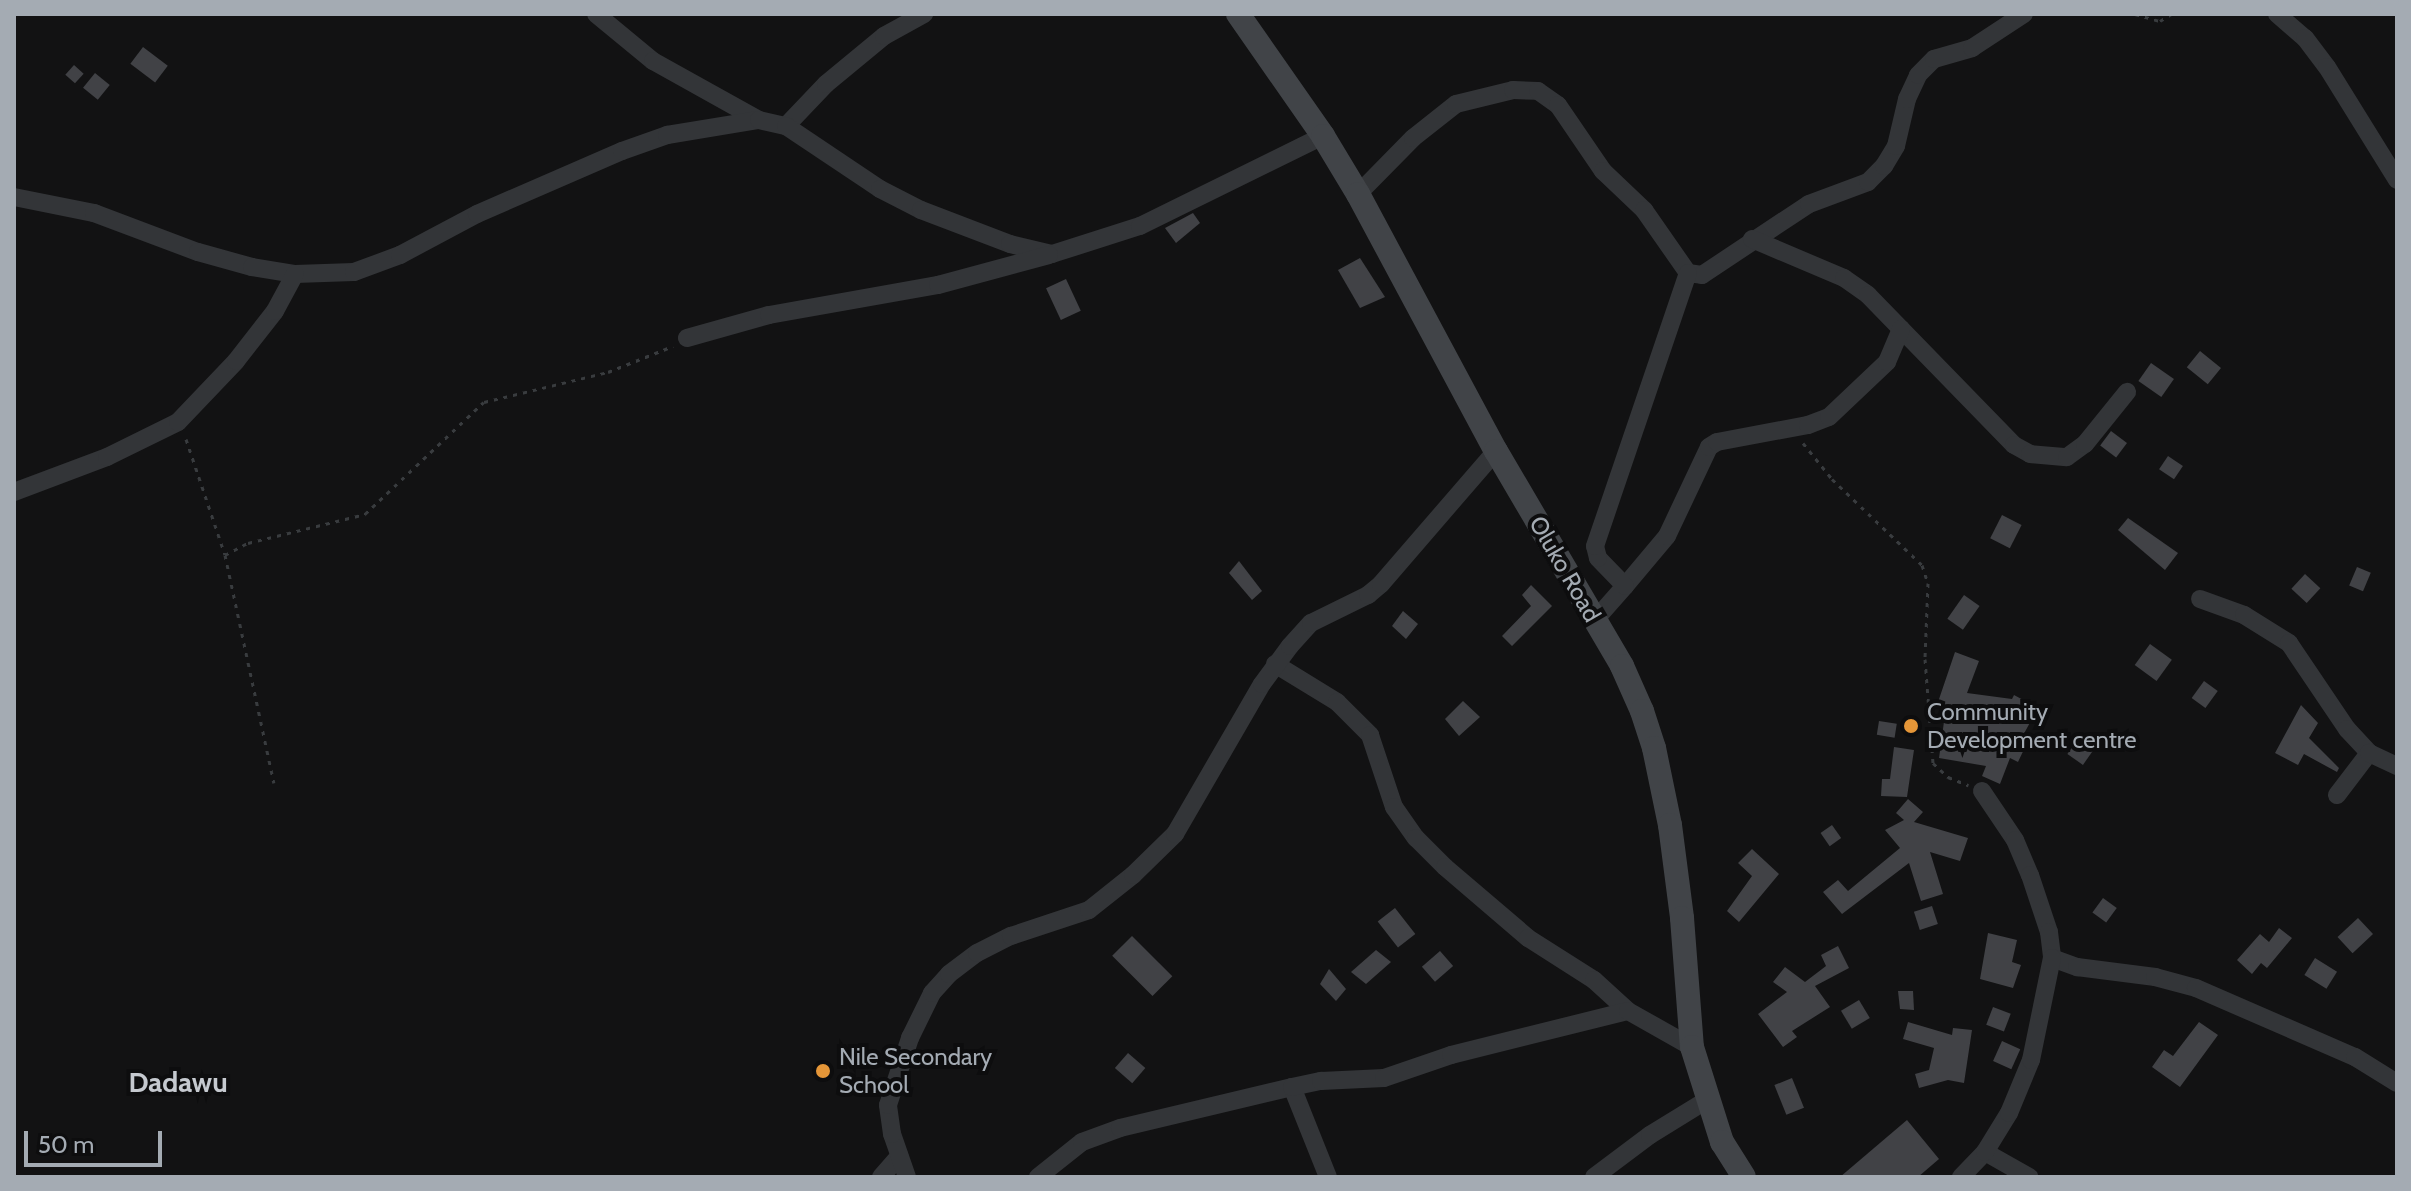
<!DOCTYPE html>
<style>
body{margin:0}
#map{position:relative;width:2411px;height:1191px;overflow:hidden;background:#121213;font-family:Cabin,sans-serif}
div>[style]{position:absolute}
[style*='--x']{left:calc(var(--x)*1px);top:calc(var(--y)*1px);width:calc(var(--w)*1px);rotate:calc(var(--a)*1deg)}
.building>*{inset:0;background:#414246;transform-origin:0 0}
.path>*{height:3px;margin-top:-1.5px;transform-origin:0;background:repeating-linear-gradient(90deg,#393c3f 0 4px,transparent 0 10px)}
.street>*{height:18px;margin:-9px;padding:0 9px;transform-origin:9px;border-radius:9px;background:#333538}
.secondary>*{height:24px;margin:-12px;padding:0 12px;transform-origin:12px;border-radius:12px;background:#414448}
.dots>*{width:22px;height:22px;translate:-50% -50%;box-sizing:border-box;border:4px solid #0d0d0e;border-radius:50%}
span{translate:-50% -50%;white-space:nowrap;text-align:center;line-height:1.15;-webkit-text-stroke:8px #0d0d0e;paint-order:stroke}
.street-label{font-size:24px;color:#a4abb3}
.poi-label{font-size:24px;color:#a4abb3}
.left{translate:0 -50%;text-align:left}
.quarter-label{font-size:28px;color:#c5c9cf;font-weight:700}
.frame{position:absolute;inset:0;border:16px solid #a4abb3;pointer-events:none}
.scale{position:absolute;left:24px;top:1131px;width:138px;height:36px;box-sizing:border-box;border:4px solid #a4abb3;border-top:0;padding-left:10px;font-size:24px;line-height:28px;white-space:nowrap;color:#a4abb3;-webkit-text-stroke:6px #0d0d0e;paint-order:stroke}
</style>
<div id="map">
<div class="building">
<div style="left:143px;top:47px;width:31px;height:21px;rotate:37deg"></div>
<div style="left:74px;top:65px;width:13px;height:13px;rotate:42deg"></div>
<div style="left:95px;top:73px;width:19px;height:19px;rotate:39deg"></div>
<div style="clip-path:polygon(1193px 213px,1200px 223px,1176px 243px,1165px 228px)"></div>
<div style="clip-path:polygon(1360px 258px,1385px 297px,1360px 308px,1338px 270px)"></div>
<div style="left:1066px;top:279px;width:35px;height:22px;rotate:65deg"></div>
<div style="left:2200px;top:351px;width:27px;height:21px;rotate:39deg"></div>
<div style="left:2151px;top:363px;width:28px;height:22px;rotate:35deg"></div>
<div style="left:2111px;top:431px;width:20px;height:18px;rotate:37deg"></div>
<div style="left:2168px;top:456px;width:18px;height:16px;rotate:34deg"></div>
<div style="left:2002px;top:515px;width:22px;height:26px;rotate:27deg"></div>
<div style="clip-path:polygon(2128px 518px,2178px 553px,2165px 570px,2118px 530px)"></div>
<div style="clip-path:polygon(1239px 561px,1262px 591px,1252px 600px,1229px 573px)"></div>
<div style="left:2357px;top:567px;width:15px;height:20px;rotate:23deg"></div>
<div style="left:2305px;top:574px;width:21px;height:20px;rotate:43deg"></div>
<div style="clip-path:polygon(1531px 585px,1552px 606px,1512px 646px,1502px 636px,1531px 606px,1522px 595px)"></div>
<div style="left:1964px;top:595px;width:19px;height:29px;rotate:35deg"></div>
<div style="clip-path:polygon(1403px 611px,1418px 624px,1406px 639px,1392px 626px)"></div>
<div style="left:2150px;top:644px;width:27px;height:26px;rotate:36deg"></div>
<div style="clip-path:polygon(1955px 652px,1979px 661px,1967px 693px,2012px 699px,2014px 695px,2038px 708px,2021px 739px,2027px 743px,2018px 762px,2010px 758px,2000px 784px,1982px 776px,1986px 766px,1939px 758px,1946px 707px,1937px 705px)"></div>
<div style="left:2204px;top:681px;width:17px;height:21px;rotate:36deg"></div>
<div style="clip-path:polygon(1463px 701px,1480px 717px,1459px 736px,1445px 719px)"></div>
<div style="clip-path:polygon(2301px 705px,2318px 723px,2309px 738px,2339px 768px,2337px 772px,2304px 754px,2298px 765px,2275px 753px)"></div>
<div style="left:1879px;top:721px;width:18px;height:14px;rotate:9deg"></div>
<div style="left:2080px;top:736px;width:19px;height:22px;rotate:35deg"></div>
<div style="clip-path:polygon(1894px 747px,1914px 750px,1907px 797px,1881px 796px,1882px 779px,1890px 779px)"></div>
<div style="clip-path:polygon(1908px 799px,1923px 812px,1914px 822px,1968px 838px,1960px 861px,1930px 852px,1943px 894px,1921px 901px,1909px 863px,1842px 914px,1823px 892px,1838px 880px,1848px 891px,1900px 848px,1885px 830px,1904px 820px,1896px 813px)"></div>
<div style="left:1832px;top:825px;width:16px;height:14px;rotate:55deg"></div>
<div style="clip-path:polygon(1752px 849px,1779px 874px,1739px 922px,1727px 911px,1752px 876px,1738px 863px)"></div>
<div style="left:2103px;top:898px;width:17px;height:18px;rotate:36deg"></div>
<div style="left:1932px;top:906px;width:19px;height:19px;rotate:72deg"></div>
<div style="left:1395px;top:908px;width:33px;height:22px;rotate:52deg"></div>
<div style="left:2358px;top:918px;width:22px;height:28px;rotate:47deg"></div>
<div style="clip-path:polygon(2279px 928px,2292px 938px,2267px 968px,2261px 963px,2252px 974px,2237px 960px,2260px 934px,2269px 942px)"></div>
<div style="clip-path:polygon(1988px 933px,2017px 940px,2012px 962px,2021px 965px,2013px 988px,1980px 979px)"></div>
<div style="left:1132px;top:936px;width:57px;height:28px;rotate:45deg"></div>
<div style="clip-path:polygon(1838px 946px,1849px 968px,1815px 986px,1830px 1007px,1792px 1031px,1797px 1037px,1783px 1047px,1758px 1014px,1787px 992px,1773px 982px,1785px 967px,1805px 982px,1826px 966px,1821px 955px)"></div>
<div style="clip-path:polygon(1376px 950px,1391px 962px,1366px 984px,1351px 972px)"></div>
<div style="left:1440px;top:951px;width:20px;height:24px;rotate:49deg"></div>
<div style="left:2315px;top:958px;width:26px;height:20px;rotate:32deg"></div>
<div style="clip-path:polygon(1329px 969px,1346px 989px,1336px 1001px,1320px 984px)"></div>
<div style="clip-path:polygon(1898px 991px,1913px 991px,1914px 1010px,1900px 1009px)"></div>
<div style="left:1859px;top:1000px;width:21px;height:21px;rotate:59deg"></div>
<div style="left:1993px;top:1007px;width:19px;height:19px;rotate:21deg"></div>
<div style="clip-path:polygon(1908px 1022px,1952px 1035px,1953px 1028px,1972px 1030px,1964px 1083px,1948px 1080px,1919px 1088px,1915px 1074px,1929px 1070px,1934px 1048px,1903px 1039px)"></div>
<div style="clip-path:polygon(2199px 1022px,2218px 1035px,2180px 1087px,2152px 1067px,2164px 1050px,2173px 1056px)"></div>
<div style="left:2002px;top:1041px;width:20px;height:22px;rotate:24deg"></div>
<div style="left:1128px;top:1053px;width:23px;height:20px;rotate:41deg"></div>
<div style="left:1792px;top:1078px;width:32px;height:19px;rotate:68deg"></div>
<div style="clip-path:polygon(1907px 1120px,1939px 1159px,1918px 1177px,1840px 1177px)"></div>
</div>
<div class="path">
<div style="--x:2135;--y:14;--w:26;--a:16"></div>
<div style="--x:2160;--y:21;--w:13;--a:-32"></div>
<div style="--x:186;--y:439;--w:122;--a:71.4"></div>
<div style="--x:225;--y:555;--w:233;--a:77.9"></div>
<div style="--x:1803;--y:443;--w:46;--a:51.1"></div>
<div style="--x:1832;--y:479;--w:124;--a:43.7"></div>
<div style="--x:1922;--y:565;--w:19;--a:72"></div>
<div style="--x:1928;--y:583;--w:76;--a:92.3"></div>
<div style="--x:1925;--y:659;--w:104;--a:85.6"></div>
<div style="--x:1933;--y:763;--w:21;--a:43"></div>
<div style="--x:1948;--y:777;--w:22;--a:22"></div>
<div style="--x:225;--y:555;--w:26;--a:-28"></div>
<div style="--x:248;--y:543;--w:121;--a:-13.9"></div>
<div style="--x:365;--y:514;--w:163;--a:-43.3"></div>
<div style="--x:484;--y:402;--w:128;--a:-13.6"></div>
<div style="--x:608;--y:372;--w:70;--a:-21.8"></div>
</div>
<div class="street">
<div style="--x:596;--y:14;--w:74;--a:39.5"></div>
<div style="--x:653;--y:61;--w:121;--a:29.1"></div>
<div style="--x:2277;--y:14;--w:37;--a:41"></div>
<div style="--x:2305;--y:38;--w:36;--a:53"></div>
<div style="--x:2327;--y:67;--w:133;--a:58.2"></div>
<div style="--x:786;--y:126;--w:58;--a:-46.4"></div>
<div style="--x:826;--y:84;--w:75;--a:-39.6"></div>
<div style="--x:884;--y:36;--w:46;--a:-28.8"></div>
<div style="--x:1358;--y:194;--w:78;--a:-45.5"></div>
<div style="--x:1413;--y:138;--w:55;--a:-38.3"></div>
<div style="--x:1456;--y:104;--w:59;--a:-13.8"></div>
<div style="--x:1513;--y:90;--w:25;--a:2"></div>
<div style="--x:1538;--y:91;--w:24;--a:35"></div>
<div style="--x:1558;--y:105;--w:80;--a:55.7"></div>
<div style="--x:1603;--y:171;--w:57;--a:43.6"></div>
<div style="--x:1644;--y:210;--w:77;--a:55.1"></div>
<div style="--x:1688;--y:273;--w:14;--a:8"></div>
<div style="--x:1702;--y:275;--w:128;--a:-33.6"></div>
<div style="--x:1809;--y:204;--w:63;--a:-20.4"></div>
<div style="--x:1868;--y:182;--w:23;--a:-45"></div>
<div style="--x:1884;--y:166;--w:23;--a:-59"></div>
<div style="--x:1896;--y:146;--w:48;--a:-76.8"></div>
<div style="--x:1907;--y:99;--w:26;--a:-65"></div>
<div style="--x:1918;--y:75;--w:23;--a:-45"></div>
<div style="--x:1934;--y:59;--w:40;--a:-16"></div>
<div style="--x:1972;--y:48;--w:62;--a:-33.2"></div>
<div style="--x:14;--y:197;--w:82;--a:11.3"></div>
<div style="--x:94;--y:213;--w:111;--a:20.6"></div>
<div style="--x:198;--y:252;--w:56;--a:15.5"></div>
<div style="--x:252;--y:267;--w:44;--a:9.2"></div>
<div style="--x:295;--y:274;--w:59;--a:-1.9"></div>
<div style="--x:354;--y:272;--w:49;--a:-20.3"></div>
<div style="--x:400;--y:255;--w:87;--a:-28"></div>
<div style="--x:477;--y:214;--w:158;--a:-23.5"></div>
<div style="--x:622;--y:151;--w:48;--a:-19.6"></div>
<div style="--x:667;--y:135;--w:93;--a:-9.3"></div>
<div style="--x:759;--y:120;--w:28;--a:13"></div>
<div style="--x:786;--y:126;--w:113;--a:33.8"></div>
<div style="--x:880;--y:189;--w:46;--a:27.1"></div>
<div style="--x:921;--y:210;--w:95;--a:20.9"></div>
<div style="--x:1010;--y:244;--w:43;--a:13.4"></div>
<div style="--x:1052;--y:254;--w:92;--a:-17.7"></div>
<div style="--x:1140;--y:226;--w:204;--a:-26.2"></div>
<div style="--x:1752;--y:239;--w:100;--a:23"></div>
<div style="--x:1844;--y:278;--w:29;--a:35"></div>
<div style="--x:1868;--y:295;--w:209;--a:45.8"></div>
<div style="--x:2014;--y:445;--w:18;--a:29"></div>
<div style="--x:2030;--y:454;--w:37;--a:5"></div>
<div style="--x:2067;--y:457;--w:22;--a:-36"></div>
<div style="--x:2085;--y:444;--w:67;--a:-51.1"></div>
<div style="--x:687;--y:338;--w:85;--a:-15.7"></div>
<div style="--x:769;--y:315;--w:172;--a:-10.1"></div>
<div style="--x:938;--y:285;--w:115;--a:-15.1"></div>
<div style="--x:14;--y:492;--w:99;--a:-20.6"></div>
<div style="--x:107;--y:457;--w:79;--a:-26.2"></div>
<div style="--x:178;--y:422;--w:84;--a:-46.4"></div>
<div style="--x:236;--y:361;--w:63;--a:-52"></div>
<div style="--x:275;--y:311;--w:42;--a:-61.6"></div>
<div style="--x:1625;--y:586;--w:65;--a:-50"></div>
<div style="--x:1667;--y:536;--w:98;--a:-64.7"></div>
<div style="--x:1709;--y:447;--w:9;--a:-32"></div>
<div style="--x:1717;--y:442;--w:93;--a:-10.6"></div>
<div style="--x:1808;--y:425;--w:22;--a:-21"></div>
<div style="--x:1829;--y:417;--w:80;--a:-43.5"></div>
<div style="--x:1887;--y:362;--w:36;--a:-67"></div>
<div style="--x:2200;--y:599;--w:47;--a:20"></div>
<div style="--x:2244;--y:615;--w:53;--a:31.9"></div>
<div style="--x:2289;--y:643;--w:104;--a:56"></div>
<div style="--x:2347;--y:729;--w:33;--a:47"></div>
<div style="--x:1595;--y:620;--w:45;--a:-48.6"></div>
<div style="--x:1625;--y:586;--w:39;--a:-134"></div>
<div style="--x:1598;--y:558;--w:12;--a:-104"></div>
<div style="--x:1595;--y:546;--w:288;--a:-71.2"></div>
<div style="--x:1275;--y:664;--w:73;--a:31.5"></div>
<div style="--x:1337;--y:702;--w:47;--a:45"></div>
<div style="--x:1370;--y:735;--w:76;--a:71.6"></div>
<div style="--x:1394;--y:807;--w:38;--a:55"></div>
<div style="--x:1416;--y:838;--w:41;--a:45"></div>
<div style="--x:1445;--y:867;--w:109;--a:40.5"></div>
<div style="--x:1528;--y:938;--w:78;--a:32.5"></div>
<div style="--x:1594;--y:980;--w:46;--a:42.4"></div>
<div style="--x:1982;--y:791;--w:59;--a:56"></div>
<div style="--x:2015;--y:840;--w:38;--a:67"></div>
<div style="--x:2030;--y:875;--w:60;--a:71.6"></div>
<div style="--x:2049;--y:932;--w:26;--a:83"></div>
<div style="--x:2052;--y:958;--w:27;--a:20"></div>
<div style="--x:2077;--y:967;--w:79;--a:7.3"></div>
<div style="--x:2155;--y:977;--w:42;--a:15"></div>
<div style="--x:2196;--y:988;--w:173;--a:23.5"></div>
<div style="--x:2355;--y:1057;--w:49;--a:31.8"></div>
<div style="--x:2337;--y:795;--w:53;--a:-52.7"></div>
<div style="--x:2369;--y:753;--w:31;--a:25"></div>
<div style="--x:1985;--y:1152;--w:51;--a:29.6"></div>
<div style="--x:881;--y:1177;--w:28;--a:-49"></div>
<div style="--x:907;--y:1177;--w:46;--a:-109.2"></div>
<div style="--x:892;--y:1134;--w:29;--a:-98"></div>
<div style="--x:888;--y:1105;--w:71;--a:-71.8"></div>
<div style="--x:910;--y:1038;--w:50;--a:-63.9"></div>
<div style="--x:932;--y:993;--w:25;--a:-48"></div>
<div style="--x:949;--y:974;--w:35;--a:-37"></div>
<div style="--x:977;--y:953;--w:38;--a:-27"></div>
<div style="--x:1011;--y:936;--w:82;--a:-18.4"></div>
<div style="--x:1089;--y:910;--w:56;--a:-38.5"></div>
<div style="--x:1133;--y:875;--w:59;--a:-44.3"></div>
<div style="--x:1175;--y:834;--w:173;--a:-59.9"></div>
<div style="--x:1262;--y:684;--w:47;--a:-53.6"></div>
<div style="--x:1290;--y:646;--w:31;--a:-48"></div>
<div style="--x:1311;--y:623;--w:64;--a:-26.2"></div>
<div style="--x:1368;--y:595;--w:17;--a:-40"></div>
<div style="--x:1381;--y:584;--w:176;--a:-49.2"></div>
<div style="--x:1038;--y:1177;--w:56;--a:-38.5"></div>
<div style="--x:1082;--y:1142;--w:40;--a:-20.2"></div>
<div style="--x:1120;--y:1128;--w:177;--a:-13.4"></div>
<div style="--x:1328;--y:1177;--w:97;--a:-111.8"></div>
<div style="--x:1292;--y:1087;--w:30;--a:-12"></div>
<div style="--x:1321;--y:1081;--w:63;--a:-2.7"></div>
<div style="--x:1384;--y:1078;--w:71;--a:-18.9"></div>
<div style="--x:1451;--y:1055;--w:182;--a:-14"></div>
<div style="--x:1628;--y:1011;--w:73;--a:29.4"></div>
<div style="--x:1594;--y:1177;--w:70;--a:-36.9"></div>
<div style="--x:1650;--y:1135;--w:67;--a:-31.6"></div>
<div style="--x:1961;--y:1177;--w:35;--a:-46"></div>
<div style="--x:1985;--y:1152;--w:46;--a:-58.4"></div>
<div style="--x:2009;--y:1113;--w:57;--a:-67.5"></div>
<div style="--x:2031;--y:1060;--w:104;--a:-78.4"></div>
</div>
<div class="secondary">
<div style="--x:1238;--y:14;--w:149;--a:55.1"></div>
<div style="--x:1323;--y:136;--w:68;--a:58.9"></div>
<div style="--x:1358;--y:194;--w:292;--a:61.8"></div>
<div style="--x:1496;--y:451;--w:249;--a:59.6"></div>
<div style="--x:1622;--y:666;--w:49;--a:66"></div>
<div style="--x:1642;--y:711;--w:39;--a:72"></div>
<div style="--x:1654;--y:748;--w:79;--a:78.3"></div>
<div style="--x:1670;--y:825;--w:94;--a:82.6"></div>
<div style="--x:1682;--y:918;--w:129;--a:85.6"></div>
<div style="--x:1692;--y:1047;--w:100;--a:72.5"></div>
<div style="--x:1722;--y:1142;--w:41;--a:57.8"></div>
</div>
<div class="dots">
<div style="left:1911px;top:726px;background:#e59638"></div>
<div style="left:823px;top:1071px;background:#e59638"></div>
</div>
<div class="street-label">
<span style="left:1565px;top:569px;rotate:60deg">Oluko Road</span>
</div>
<div class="poi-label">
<span class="left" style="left:1927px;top:726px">Community<br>Development centre</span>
<span class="left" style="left:839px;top:1071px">Nile Secondary<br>School</span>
</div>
<div class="quarter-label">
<span style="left:178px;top:1082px">Dadawu</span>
</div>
<div class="frame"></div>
<div class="scale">50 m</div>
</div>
